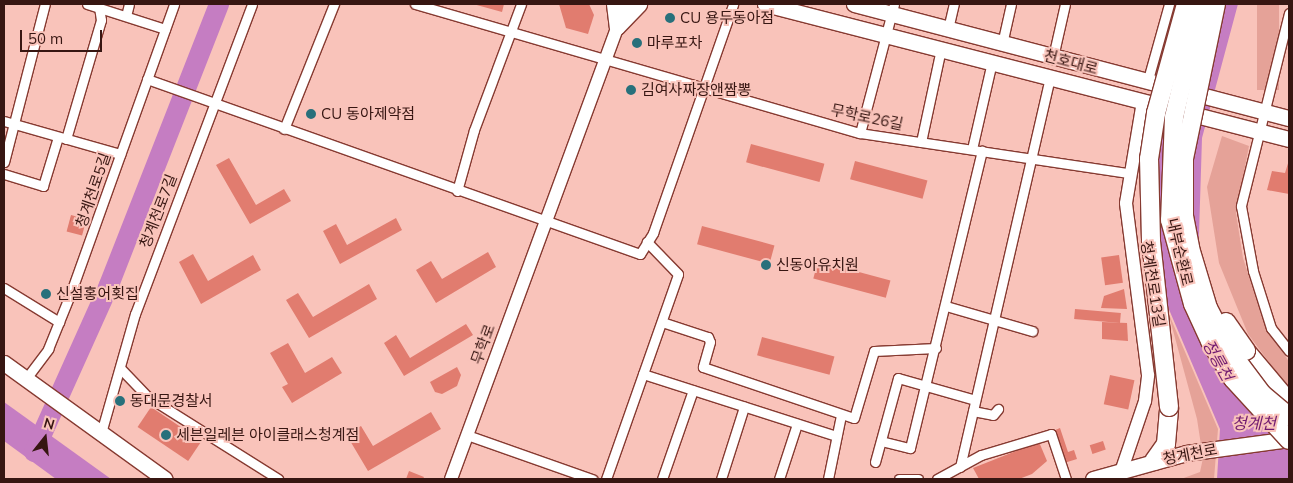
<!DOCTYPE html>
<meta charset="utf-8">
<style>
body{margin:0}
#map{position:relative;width:1293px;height:483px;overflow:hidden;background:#f9c3ba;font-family:Mulish,"Noto Sans KR",sans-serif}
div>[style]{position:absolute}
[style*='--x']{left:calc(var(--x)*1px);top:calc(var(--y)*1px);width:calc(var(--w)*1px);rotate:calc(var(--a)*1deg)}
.green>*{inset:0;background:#e5a298;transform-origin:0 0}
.water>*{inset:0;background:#c57dc2}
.river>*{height:20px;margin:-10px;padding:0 10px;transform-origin:10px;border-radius:10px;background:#c57dc2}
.building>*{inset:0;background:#e17c6f;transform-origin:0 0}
.roads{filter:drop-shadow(1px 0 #863a31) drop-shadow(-1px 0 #863a31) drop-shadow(0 1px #863a31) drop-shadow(0 -1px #863a31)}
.street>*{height:9px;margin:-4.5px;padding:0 4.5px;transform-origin:4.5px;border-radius:4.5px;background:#fff}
.secondary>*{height:12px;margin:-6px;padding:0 6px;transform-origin:6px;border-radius:6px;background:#fff}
.primary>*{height:15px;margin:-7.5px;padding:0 7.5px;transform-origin:7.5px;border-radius:7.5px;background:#fff}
.highway>*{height:18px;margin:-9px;padding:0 9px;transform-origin:9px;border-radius:9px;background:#fff}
.bridges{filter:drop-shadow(1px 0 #863a31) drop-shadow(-1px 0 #863a31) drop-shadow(0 1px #863a31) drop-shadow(0 -1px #863a31)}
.highway-bridge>*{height:18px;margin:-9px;padding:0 9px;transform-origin:9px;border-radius:9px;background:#fff}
.dots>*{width:14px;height:14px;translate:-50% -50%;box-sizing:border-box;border:2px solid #f9c3ba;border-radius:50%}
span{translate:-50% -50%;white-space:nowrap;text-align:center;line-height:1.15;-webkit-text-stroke:4px #f9c3ba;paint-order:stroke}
.poi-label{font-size:15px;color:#371612}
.left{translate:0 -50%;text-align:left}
.street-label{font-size:15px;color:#371612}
.water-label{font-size:16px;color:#711a70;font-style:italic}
.frame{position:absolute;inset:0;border:5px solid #371612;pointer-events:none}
.north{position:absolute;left:20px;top:413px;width:50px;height:50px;-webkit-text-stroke:4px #f9c3ba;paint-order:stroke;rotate:16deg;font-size:14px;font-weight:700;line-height:20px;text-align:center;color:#371612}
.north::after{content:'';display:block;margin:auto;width:18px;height:22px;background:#371612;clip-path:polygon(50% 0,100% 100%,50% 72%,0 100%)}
.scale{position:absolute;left:20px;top:30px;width:82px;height:22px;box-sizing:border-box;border:2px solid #371612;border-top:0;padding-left:6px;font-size:15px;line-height:18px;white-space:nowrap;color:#371612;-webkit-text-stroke:4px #f9c3ba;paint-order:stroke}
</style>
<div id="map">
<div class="green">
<div style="left:1257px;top:4px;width:22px;height:86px"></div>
<div style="clip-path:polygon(1222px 136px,1249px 146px,1236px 213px,1243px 258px,1263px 320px,1289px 362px,1289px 389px,1248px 334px,1219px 263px,1207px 187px)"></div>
<div style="clip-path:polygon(1168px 312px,1218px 429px,1214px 479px,1181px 479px,1200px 472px,1203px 458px,1197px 419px)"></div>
</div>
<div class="water">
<div style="clip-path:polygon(1182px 4px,1238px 4px,1202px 138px,1198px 266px,1222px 330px,1289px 409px,1289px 479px,1217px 479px,1220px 429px,1150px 265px,1153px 111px)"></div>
<div style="clip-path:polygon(4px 402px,111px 479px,56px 479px,4px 441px)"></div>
</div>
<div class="river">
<div style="--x:34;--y:452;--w:183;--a:-65.8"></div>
<div style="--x:109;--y:285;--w:302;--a:-68.6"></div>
</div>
<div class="building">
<div style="clip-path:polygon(473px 4px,504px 4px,502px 12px)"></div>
<div style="clip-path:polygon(559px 4px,589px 4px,594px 15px,588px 34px,566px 28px)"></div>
<div style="left:751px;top:144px;width:76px;height:19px;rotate:15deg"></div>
<div style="clip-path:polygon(229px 158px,256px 205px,284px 189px,291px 201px,250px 224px,216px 165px)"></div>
<div style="clip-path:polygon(1289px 160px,1289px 194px,1267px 190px,1272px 171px,1285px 173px)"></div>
<div style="left:855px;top:161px;width:75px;height:19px;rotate:15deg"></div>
<div style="left:71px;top:215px;width:16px;height:17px;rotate:15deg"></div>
<div style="clip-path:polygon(396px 218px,402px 230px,340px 264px,323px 231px,336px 224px,347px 245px)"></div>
<div style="left:702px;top:226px;width:75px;height:19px;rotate:15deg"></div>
<div style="clip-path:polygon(488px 252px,496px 267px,436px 303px,416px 270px,431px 261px,442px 279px)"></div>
<div style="clip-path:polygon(193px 254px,208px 281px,253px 255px,261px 270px,201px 304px,179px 262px)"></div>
<div style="left:1119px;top:255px;width:28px;height:18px;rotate:82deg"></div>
<div style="left:818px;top:261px;width:75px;height:18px;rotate:15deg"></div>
<div style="clip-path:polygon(369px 284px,377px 299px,309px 338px,286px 300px,298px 293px,313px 317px)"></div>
<div style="clip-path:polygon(1124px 289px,1127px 309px,1101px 308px,1104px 296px)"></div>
<div style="left:1075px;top:309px;width:46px;height:10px;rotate:5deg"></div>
<div style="clip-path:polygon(1102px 322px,1127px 323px,1128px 341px,1102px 339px)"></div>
<div style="clip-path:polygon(466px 324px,473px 335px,404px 376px,384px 343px,396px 335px,410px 358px)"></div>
<div style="left:762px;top:337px;width:75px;height:19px;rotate:15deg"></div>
<div style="clip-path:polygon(288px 343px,305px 373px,332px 357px,342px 373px,292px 403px,282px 387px,288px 384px,270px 353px)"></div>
<div style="clip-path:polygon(457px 367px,461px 375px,457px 386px,442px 394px,435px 392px,430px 382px)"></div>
<div style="left:1110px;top:375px;width:25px;height:30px;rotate:12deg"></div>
<div style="left:151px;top:407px;width:61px;height:24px;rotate:34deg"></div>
<div style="clip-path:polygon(431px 412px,441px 429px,368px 471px,346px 434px,361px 426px,373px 446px)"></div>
<div style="clip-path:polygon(1060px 428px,1068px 452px,1074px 450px,1077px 459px,1064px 463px,1053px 431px)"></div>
<div style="left:1103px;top:441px;width:9px;height:14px;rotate:72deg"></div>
<div style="clip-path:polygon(1039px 442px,1047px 461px,1032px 474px,1019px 479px,979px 479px,973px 468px)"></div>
<div style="clip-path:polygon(409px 471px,424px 477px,423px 479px,406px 479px)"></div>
</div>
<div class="roads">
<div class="street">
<div style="--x:87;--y:4;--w:82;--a:17.8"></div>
<div style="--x:415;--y:4;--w:463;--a:16.2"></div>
<div style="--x:860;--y:133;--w:272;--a:8.5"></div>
<div style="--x:1289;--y:13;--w:199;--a:104"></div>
<div style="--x:1241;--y:206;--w:66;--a:79.5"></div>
<div style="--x:1253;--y:271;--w:60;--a:72.5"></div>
<div style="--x:1271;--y:328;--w:29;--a:52"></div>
<div style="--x:126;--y:16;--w:12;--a:-76"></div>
<div style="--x:948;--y:29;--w:26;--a:-77"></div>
<div style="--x:1002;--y:44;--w:41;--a:-77.3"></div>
<div style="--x:1053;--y:57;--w:54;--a:-77.2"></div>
<div style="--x:147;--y:79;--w:523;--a:19.54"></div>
<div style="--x:640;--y:254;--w:25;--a:-58"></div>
<div style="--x:653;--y:233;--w:243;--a:-70.7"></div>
<div style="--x:1147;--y:83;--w:82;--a:-74.4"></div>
<div style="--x:4;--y:121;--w:121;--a:15.9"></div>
<div style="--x:284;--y:129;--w:135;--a:-68.2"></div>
<div style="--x:860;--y:133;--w:133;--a:-75.2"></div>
<div style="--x:66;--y:139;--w:124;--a:-73.6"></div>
<div style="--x:101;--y:20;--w:12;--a:-99"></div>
<div style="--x:921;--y:142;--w:95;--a:-77.9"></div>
<div style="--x:972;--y:149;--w:89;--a:-77.1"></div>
<div style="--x:4;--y:162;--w:163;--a:-75.5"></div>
<div style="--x:4;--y:174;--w:41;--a:17.1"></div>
<div style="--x:43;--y:186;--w:51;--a:-73"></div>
<div style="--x:457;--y:191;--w:63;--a:-74.4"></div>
<div style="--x:474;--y:130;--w:134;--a:-69.5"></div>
<div style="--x:4;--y:288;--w:65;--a:31.7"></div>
<div style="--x:946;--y:306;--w:90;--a:16.2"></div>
<div style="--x:662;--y:322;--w:48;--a:18.1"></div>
<div style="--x:708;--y:337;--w:5;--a:68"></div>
<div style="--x:710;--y:342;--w:26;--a:106"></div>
<div style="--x:703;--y:367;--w:159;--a:18.7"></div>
<div style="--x:854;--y:418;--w:70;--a:-73.4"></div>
<div style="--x:874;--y:351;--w:62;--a:-2.8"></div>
<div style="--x:120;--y:368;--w:40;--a:46"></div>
<div style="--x:148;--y:397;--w:154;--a:32.2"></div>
<div style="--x:643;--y:374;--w:203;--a:17.8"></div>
<div style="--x:25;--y:380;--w:39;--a:-53"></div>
<div style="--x:48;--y:349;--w:61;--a:-68"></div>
<div style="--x:71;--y:292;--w:306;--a:-70.3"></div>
<div style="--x:973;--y:411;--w:20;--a:11"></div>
<div style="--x:993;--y:415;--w:8;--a:-50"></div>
<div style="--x:101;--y:433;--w:124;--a:-74.1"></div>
<div style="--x:135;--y:314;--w:331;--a:-69.3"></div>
<div style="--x:467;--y:435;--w:133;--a:19.4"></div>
<div style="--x:881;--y:441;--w:30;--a:14"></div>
<div style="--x:910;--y:448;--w:306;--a:-76.4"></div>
<div style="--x:875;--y:462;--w:87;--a:-74.7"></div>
<div style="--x:898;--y:378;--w:80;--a:15.9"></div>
<div style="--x:960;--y:467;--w:400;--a:-77"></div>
<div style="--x:606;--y:479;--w:217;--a:-70.6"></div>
<div style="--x:678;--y:274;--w:45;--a:-134.1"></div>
<div style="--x:662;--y:479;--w:94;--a:-70.8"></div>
<div style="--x:721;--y:479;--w:76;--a:-72.3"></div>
<div style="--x:779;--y:479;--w:58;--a:-71.9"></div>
<div style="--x:828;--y:479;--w:65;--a:-78.5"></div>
<div style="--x:899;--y:479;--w:19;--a:0"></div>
<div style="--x:937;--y:479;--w:50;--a:-28.6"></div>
<div style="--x:981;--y:455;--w:73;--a:-16.7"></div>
<div style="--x:1051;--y:434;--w:47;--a:71.6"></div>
</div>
<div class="secondary">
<div style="--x:1122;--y:469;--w:72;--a:-71.3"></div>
<div style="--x:1145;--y:401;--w:26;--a:-83"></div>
<div style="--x:1148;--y:375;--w:173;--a:-97.3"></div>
<div style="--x:1126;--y:203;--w:103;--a:-80.5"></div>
<div style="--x:451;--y:479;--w:506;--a:-69.78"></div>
</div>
<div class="primary">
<div style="--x:614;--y:4;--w:23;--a:83"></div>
<div style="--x:765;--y:4;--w:541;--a:14.45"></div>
<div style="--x:854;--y:4;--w:450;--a:14.7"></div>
<div style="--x:617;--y:27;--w:32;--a:-46"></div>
<div style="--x:4;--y:363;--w:198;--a:35.8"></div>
<div style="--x:1093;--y:479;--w:97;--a:-15.6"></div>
<div style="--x:1186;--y:453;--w:104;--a:-7.7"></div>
</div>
<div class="highway">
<div style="--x:1246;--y:351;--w:67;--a:49.9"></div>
<div style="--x:1154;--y:461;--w:21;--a:-55"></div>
<div style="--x:1166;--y:444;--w:37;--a:-85"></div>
</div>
</div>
<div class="bridges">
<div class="highway-bridge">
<div style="--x:1201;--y:4;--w:116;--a:103.4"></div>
<div style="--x:1174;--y:117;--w:103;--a:92.2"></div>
<div style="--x:1170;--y:220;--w:87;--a:74.7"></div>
<div style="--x:1193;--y:304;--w:41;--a:65.3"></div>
<div style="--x:1210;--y:341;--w:44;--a:58.8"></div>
<div style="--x:1233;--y:379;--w:83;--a:47.4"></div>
<div style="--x:1216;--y:4;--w:158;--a:101.7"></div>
<div style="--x:1184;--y:159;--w:57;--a:90"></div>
<div style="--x:1184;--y:216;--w:33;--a:79"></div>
<div style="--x:1190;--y:248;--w:63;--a:73.3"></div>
<div style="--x:1208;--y:308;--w:52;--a:62.4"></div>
<div style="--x:1232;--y:354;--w:50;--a:53.1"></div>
<div style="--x:1262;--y:394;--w:35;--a:40"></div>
<div style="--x:1226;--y:322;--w:35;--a:55"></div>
<div style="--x:1169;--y:407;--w:168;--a:-96.2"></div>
<div style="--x:1151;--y:240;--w:81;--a:-91.4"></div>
<div style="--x:1149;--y:159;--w:47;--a:-81.3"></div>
<div style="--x:1156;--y:113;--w:113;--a:-74.6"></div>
</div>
</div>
<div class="dots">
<div style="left:670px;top:18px;background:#28707b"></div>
<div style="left:637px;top:43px;background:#28707b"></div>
<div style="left:631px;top:90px;background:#28707b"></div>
<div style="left:311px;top:114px;background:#28707b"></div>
<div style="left:766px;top:265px;background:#28707b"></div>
<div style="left:46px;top:294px;background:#28707b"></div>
<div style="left:120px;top:401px;background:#28707b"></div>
<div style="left:166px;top:435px;background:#28707b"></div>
</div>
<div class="poi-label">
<span class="left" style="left:680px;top:18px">CU 용두동아점</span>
<span class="left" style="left:647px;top:43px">마루포차</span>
<span class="left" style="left:641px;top:90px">김여사짜장앤짬뽕</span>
<span class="left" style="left:321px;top:114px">CU 동아제약점</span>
<span class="left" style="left:776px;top:265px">신동아유치원</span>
<span class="left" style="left:56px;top:294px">신설홍어횟집</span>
<span class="left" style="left:130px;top:401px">동대문경찰서</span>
<span class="left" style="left:176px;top:435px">세븐일레븐 아이클래스청계점</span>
</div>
<div class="street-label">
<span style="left:1071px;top:62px;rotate:15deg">천호대로</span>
<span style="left:867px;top:117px;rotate:12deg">무학로26길</span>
<span style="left:93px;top:190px;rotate:-71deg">청계천로5길</span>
<span style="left:158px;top:211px;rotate:-69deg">청계천로7길</span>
<span style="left:1180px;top:252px;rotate:77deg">내부순환로</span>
<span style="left:1153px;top:284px;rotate:81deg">청계천로13길</span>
<span style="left:483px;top:344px;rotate:-70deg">무학로</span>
<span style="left:1190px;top:454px;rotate:-11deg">청계천로</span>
</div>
<div class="water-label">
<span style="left:1218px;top:360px;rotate:61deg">정릉천</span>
<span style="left:1254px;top:423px">청계천</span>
</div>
<div class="frame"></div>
<div class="north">N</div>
<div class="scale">50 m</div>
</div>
